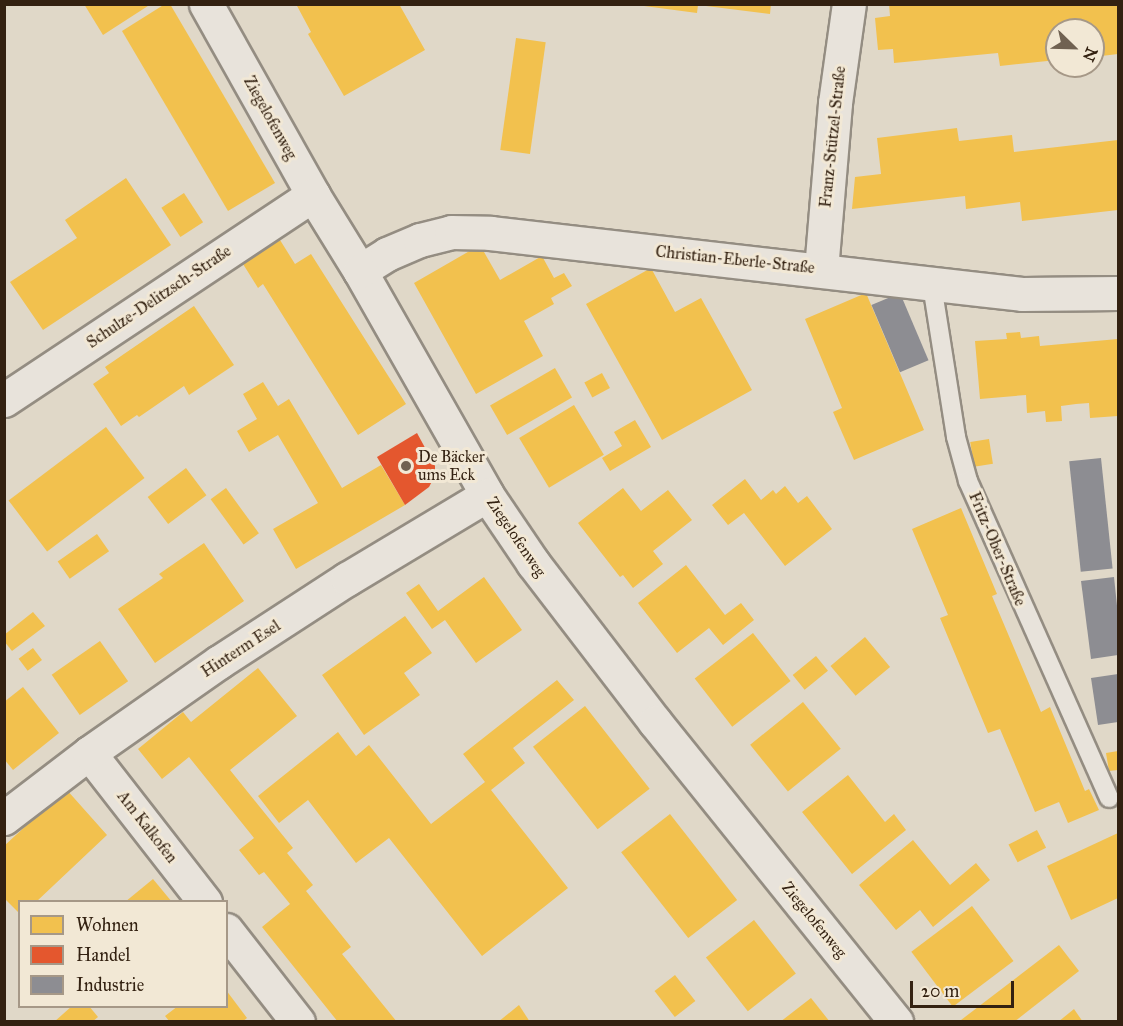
<!DOCTYPE html>
<meta charset="utf-8">
<style>
body{margin:0}
#map{position:relative;width:1123px;height:1026px;overflow:hidden;background:#e0d8c8;font-family:"IM FELL Great Primer",serif}
div>[style]{position:absolute}
[style*='--x']{left:calc(var(--x)*1px);top:calc(var(--y)*1px);width:calc(var(--w)*1px);rotate:calc(var(--a)*1deg)}
.homes>*{inset:0;background:#f2c14e;transform-origin:0 0}
.shops>*{inset:0;background:#e4572e}
.industry>*{inset:0;background:#8d8d92;transform-origin:0 0}
.roads{filter:drop-shadow(2px 0 #948d82) drop-shadow(-2px 0 #948d82) drop-shadow(0 2px #948d82) drop-shadow(0 -2px #948d82)}
.service>*{height:18px;margin:-9px;padding:0 9px;transform-origin:9px;border-radius:9px;background:#e8e3db}
.minor>*{height:33px;margin:-16.5px;padding:0 16.5px;transform-origin:16.5px;border-radius:16.5px;background:#e8e3db}
.dots>*{width:16px;height:16px;translate:-50% -50%;box-sizing:border-box;border:3px solid #f2e8d5;border-radius:50%}
span{translate:-50% -50%;white-space:nowrap;text-align:center;line-height:1.15;-webkit-text-stroke:6px #f2e8d5;paint-order:stroke}
.street-label{font-size:16px;color:#332111}
.poi-label{font-size:16px;color:#332111}
.left{translate:0 -50%;text-align:left}
.frame{position:absolute;inset:0;border:6px solid #332111;pointer-events:none}
.legend{position:absolute;left:18px;top:900px;width:210px;height:108px;box-sizing:border-box;background:#f2e8d5;border:2px solid #a69887;margin:0;padding:8px 10px;list-style:none;font-size:18px;color:#332111}
.legend li{display:flex;align-items:center;gap:12px;height:30px}
.legend b{width:30px;border:2px solid #a69887}
.north{position:absolute;left:1045px;top:18px;width:60px;height:60px;box-sizing:border-box;background:#f2e8d5;border:2px solid #a69887;border-radius:50%;rotate:113deg;font-size:16px;font-weight:700;line-height:24px;text-align:center;color:#332111}
.north::after{content:'';display:block;margin:auto;width:21px;height:27px;background:#706151;clip-path:polygon(50% 0,100% 100%,50% 72%,0 100%)}
.scale{position:absolute;left:910px;top:981px;width:104px;height:27px;box-sizing:border-box;border:3px solid #332111;border-top:0;padding-left:8px;font-size:18px;line-height:21px;white-space:nowrap;color:#332111;-webkit-text-stroke:4px #f2e8d5;paint-order:stroke}
</style>
<div id="map">
<div class="homes">
<div style="clip-path:polygon(84px 4px,151px 4px,103px 35px)"></div>
<div style="clip-path:polygon(165px 4px,170px 4px,275px 183px,228px 211px,122px 31px)"></div>
<div style="clip-path:polygon(296px 4px,399px 4px,425px 50px,344px 96px,308px 34px,311px 32px)"></div>
<div style="clip-path:polygon(629px 4px,771px 4px,770px 14px,698px 5px,697px 13px)"></div>
<div style="clip-path:polygon(889px 4px,1118px 4px,1118px 54px,1093px 57px,1093px 30px,1057px 30px,1057px 60px,1000px 66px,998px 53px,894px 63px,893px 49px,878px 50px,875px 18px,890px 16px)"></div>
<div style="left:516px;top:38px;width:30px;height:113px;rotate:8deg"></div>
<div style="clip-path:polygon(957px 128px,959px 141px,1012px 135px,1014px 152px,1118px 140px,1118px 210px,1022px 221px,1020px 202px,966px 209px,965px 196px,852px 209px,855px 177px,881px 174px,877px 138px)"></div>
<div style="clip-path:polygon(126px 178px,171px 245px,43px 330px,10px 282px,77px 238px,65px 220px)"></div>
<div style="left:184px;top:193px;width:35px;height:27px;rotate:57deg"></div>
<div style="clip-path:polygon(280px 240px,295px 264px,311px 254px,406px 404px,358px 435px,263px 284px,258px 288px,243px 264px)"></div>
<div style="clip-path:polygon(480px 245px,500px 280px,542px 256px,554px 278px,564px 273px,572px 286px,551px 298px,554px 304px,524px 321px,543px 356px,476px 394px,414px 283px)"></div>
<div style="clip-path:polygon(651px 268px,675px 312px,701px 298px,752px 390px,662px 440px,586px 304px)"></div>
<div style="clip-path:polygon(866px 293px,924px 430px,854px 460px,833px 412px,842px 408px,805px 319px)"></div>
<div style="clip-path:polygon(194px 306px,234px 365px,189px 395px,184px 386px,139px 417px,137px 415px,121px 426px,93px 384px,109px 373px,105px 367px)"></div>
<div style="clip-path:polygon(1020px 332px,1021px 338px,1039px 336px,1040px 346px,1118px 339px,1118px 416px,1090px 418px,1089px 403px,1076px 404px,1061px 406px,1062px 421px,1046px 422px,1045px 411px,1027px 413px,1026px 395px,980px 399px,975px 341px,1007px 339px,1006px 333px)"></div>
<div style="left:555px;top:368px;width:34px;height:75px;rotate:60deg"></div>
<div style="left:602px;top:373px;width:17px;height:20px;rotate:62deg"></div>
<div style="clip-path:polygon(263px 382px,278px 406px,289px 399px,342px 488px,381px 465px,405px 505px,296px 569px,273px 529px,318px 503px,278px 435px,249px 452px,237px 431px,257px 419px,243px 394px)"></div>
<div style="left:574px;top:405px;width:58px;height:64px;rotate:59deg"></div>
<div style="clip-path:polygon(635px 420px,651px 447px,610px 471px,602px 458px,622px 446px,614px 432px)"></div>
<div style="left:106px;top:427px;width:64px;height:122px;rotate:53deg"></div>
<div style="left:989px;top:439px;width:25px;height:19px;rotate:81deg"></div>
<div style="left:186px;top:468px;width:34px;height:48px;rotate:53deg"></div>
<div style="clip-path:polygon(745px 479px,761px 500px,773px 490px,776px 494px,785px 486px,798px 503px,807px 496px,832px 529px,785px 566px,744px 513px,728px 525px,712px 505px)"></div>
<div style="left:226px;top:488px;width:56px;height:19px;rotate:54deg"></div>
<div style="clip-path:polygon(623px 488px,641px 511px,668px 490px,692px 520px,653px 551px,663px 564px,633px 588px,623px 575px,620px 577px,578px 523px)"></div>
<div style="clip-path:polygon(961px 508px,997px 594px,992px 596px,1041px 712px,1050px 707px,1085px 791px,1089px 789px,1099px 810px,1068px 823px,1059px 802px,1035px 812px,1000px 729px,988px 733px,940px 618px,948px 615px,912px 529px)"></div>
<div style="left:97px;top:534px;width:21px;height:48px;rotate:55deg"></div>
<div style="clip-path:polygon(204px 543px,244px 601px,155px 663px,118px 609px,163px 578px,159px 574px)"></div>
<div style="clip-path:polygon(686px 565px,725px 615px,741px 603px,754px 620px,723px 645px,709px 628px,677px 653px,638px 603px)"></div>
<div style="clip-path:polygon(484px 577px,522px 630px,476px 663px,445px 620px,432px 629px,406px 593px,419px 584px,438px 611px)"></div>
<div style="clip-path:polygon(33px 612px,45px 626px,12px 651px,4px 641px,4px 635px)"></div>
<div style="clip-path:polygon(405px 616px,432px 653px,404px 673px,420px 695px,364px 735px,322px 675px)"></div>
<div style="left:753px;top:633px;width:61px;height:74px;rotate:52deg"></div>
<div style="left:865px;top:637px;width:39px;height:45px;rotate:50deg"></div>
<div style="left:100px;top:641px;width:49px;height:59px;rotate:55deg"></div>
<div style="left:33px;top:648px;width:15px;height:18px;rotate:53deg"></div>
<div style="left:816px;top:656px;width:19px;height:30px;rotate:51deg"></div>
<div style="clip-path:polygon(258px 668px,297px 716px,230px 770px,293px 848px,287px 853px,313px 885px,306px 891px,351px 947px,342px 954px,397px 1022px,338px 1022px,262px 927px,290px 904px,264px 872px,259px 875px,239px 850px,254px 838px,189px 757px,162px 779px,138px 749px,183px 712px,191px 722px)"></div>
<div style="clip-path:polygon(557px 680px,574px 700px,513px 748px,525px 763px,491px 790px,568px 888px,482px 956px,389px 838px,356px 863px,308px 800px,279px 823px,258px 796px,338px 732px,356px 756px,369px 745px,431px 824px,485px 782px,463px 754px)"></div>
<div style="clip-path:polygon(23px 687px,59px 733px,13px 770px,4px 759px,4px 702px)"></div>
<div style="left:803px;top:702px;width:60px;height:68px;rotate:51deg"></div>
<div style="left:585px;top:706px;width:105px;height:66px;rotate:52deg"></div>
<div style="clip-path:polygon(1118px 751px,1118px 770px,1109px 771px,1106px 753px)"></div>
<div style="clip-path:polygon(848px 775px,885px 822px,894px 814px,906px 830px,852px 874px,802px 812px)"></div>
<div style="clip-path:polygon(66px 789px,107px 835px,36px 902px,20px 902px,20px 914px,4px 898px,4px 846px)"></div>
<div style="left:670px;top:814px;width:109px;height:62px;rotate:52deg"></div>
<div style="left:1037px;top:830px;width:20px;height:32px;rotate:63deg"></div>
<div style="clip-path:polygon(1118px 833px,1118px 898px,1071px 920px,1047px 866px)"></div>
<div style="clip-path:polygon(913px 840px,950px 885px,976px 863px,990px 880px,933px 927px,920px 910px,896px 930px,859px 885px)"></div>
<div style="clip-path:polygon(153px 879px,172px 902px,125px 902px)"></div>
<div style="left:972px;top:906px;width:69px;height:76px;rotate:53deg"></div>
<div style="left:754px;top:920px;width:68px;height:61px;rotate:52deg"></div>
<div style="clip-path:polygon(1059px 945px,1079px 971px,1014px 1022px,963px 1022px,961px 1020px)"></div>
<div style="left:675px;top:975px;width:33px;height:26px;rotate:52deg"></div>
<div style="clip-path:polygon(226px 990px,247px 1018px,242px 1022px,170px 1022px,165px 1016px,178px 1006px,226px 1006px)"></div>
<div style="clip-path:polygon(811px 998px,830px 1022px,780px 1022px)"></div>
<div style="clip-path:polygon(519px 1005px,530px 1022px,498px 1022px)"></div>
<div style="clip-path:polygon(72px 1006px,89px 1006px,98px 1017px,92px 1022px,54px 1022px)"></div>
<div style="clip-path:polygon(1074px 1009px,1083px 1022px,1058px 1022px)"></div>
</div>
<div class="shops">
<div style="clip-path:polygon(417px 433px,435px 466px,435px 476px,429px 487px,405px 505px,377px 457px)"></div>
</div>
<div class="industry">
<div style="left:900px;top:293px;width:73px;height:31px;rotate:67deg"></div>
<div style="left:1101px;top:458px;width:111px;height:32px;rotate:84deg"></div>
<div style="clip-path:polygon(1114px 577px,1118px 615px,1118px 655px,1091px 659px,1081px 581px)"></div>
<div style="clip-path:polygon(1118px 674px,1118px 722px,1098px 725px,1091px 678px)"></div>
</div>
<div class="roads">
<div class="service">
<div style="--x:932;--y:285;--w:154;--a:81"></div>
<div style="--x:956;--y:437;--w:46;--a:74.7"></div>
<div style="--x:968;--y:481;--w:347;--a:66"></div>
</div>
<div class="minor">
<div style="--x:206;--y:4;--w:219;--a:60.7"></div>
<div style="--x:313;--y:195;--w:89;--a:58.3"></div>
<div style="--x:360;--y:271;--w:257;--a:60.4"></div>
<div style="--x:487;--y:495;--w:82;--a:55.9"></div>
<div style="--x:533;--y:563;--w:200;--a:52.5"></div>
<div style="--x:655;--y:722;--w:385;--a:51.2"></div>
<div style="--x:821;--y:270;--w:168;--a:-85.2"></div>
<div style="--x:835;--y:103;--w:100;--a:-82"></div>
<div style="--x:360;--y:271;--w:32;--a:-32"></div>
<div style="--x:387;--y:254;--w:36;--a:-23"></div>
<div style="--x:420;--y:240;--w:32;--a:-14"></div>
<div style="--x:451;--y:232;--w:39;--a:1"></div>
<div style="--x:490;--y:233;--w:535;--a:6.54"></div>
<div style="--x:1022;--y:294;--w:96;--a:-0.6"></div>
<div style="--x:4;--y:400;--w:371;--a:-33.6"></div>
<div style="--x:89;--y:753;--w:189;--a:52.1"></div>
<div style="--x:4;--y:818;--w:107;--a:-37.4"></div>
<div style="--x:89;--y:753;--w:159;--a:-35"></div>
<div style="--x:219;--y:662;--w:153;--a:-33"></div>
<div style="--x:347;--y:579;--w:163;--a:-31"></div>
<div style="--x:226;--y:930;--w:117;--a:52"></div>
</div>
</div>
<div class="dots">
<div style="left:406px;top:466px;background:#706151"></div>
</div>
<div class="street-label">
<span style="left:270px;top:118px;rotate:61deg">Ziegelofenweg</span>
<span style="left:833px;top:137px;rotate:-84deg">Franz-Stützel-Straße</span>
<span style="left:735px;top:260px;rotate:6deg">Christian-Eberle-Straße</span>
<span style="left:159px;top:297px;rotate:-34deg">Schulze-Delitzsch-Straße</span>
<span style="left:516px;top:537px;rotate:56deg">Ziegelofenweg</span>
<span style="left:997px;top:549px;rotate:67deg">Fritz-Ober-Straße</span>
<span style="left:241px;top:649px;rotate:-33deg">Hinterm Esel</span>
<span style="left:147px;top:827px;rotate:52deg">Am Kalkofen</span>
<span style="left:814px;top:920px;rotate:51deg">Ziegelofenweg</span>
</div>
<div class="poi-label">
<span class="left" style="left:418px;top:466px">De Bäcker<br>ums Eck</span>
</div>
<div class="frame"></div>
<ul class="legend">
<li><b style="height:16px;background:#f2c14e"></b>Wohnen</li>
<li><b style="height:16px;background:#e4572e"></b>Handel</li>
<li><b style="height:16px;background:#8d8d92"></b>Industrie</li>
</ul>
<div class="north">N</div>
<div class="scale">20 m</div>
</div>
